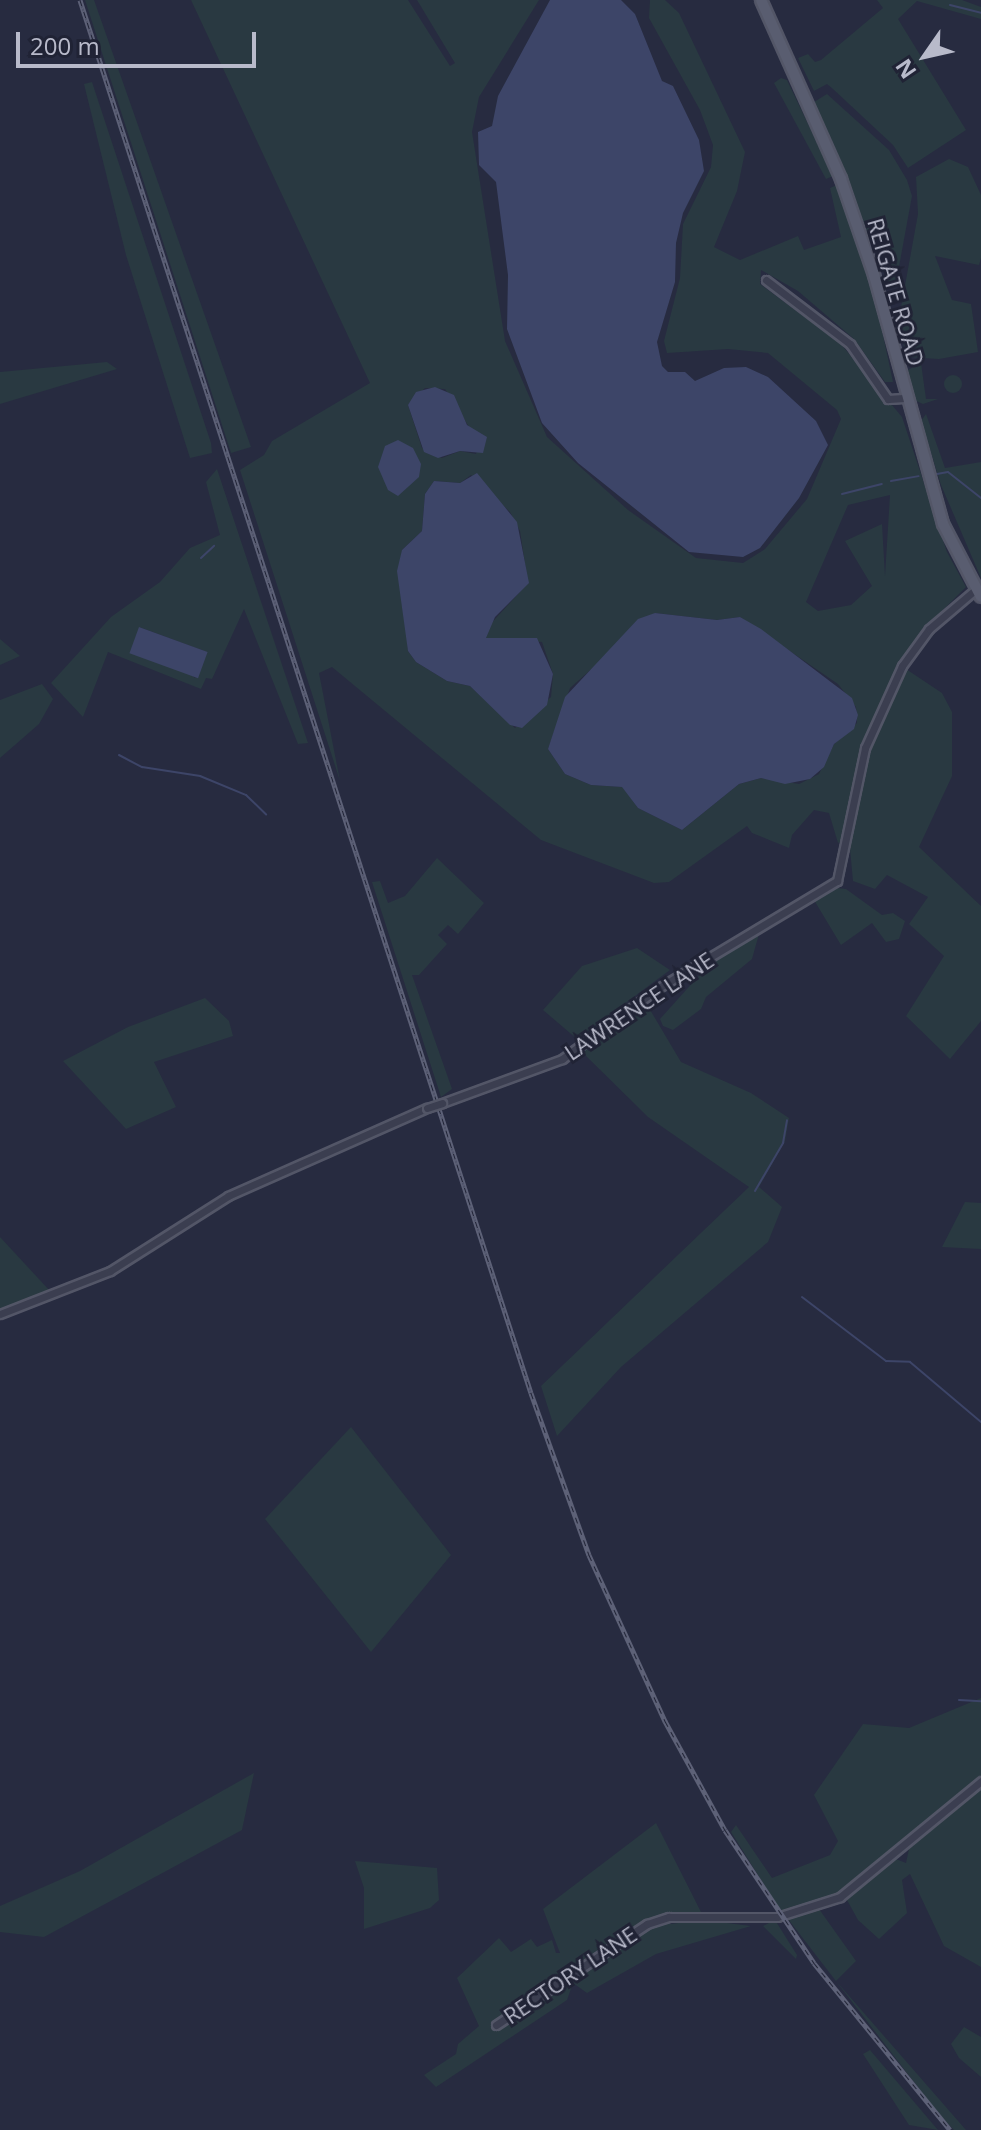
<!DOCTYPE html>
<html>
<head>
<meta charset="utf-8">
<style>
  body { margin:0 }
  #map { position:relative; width:981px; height:2130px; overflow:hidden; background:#272b40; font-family:"Open Sans",sans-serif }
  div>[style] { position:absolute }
  .green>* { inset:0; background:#293941 }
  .round { border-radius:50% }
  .water>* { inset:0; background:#3d4568; transform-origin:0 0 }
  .stream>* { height:2px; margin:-1px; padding:0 1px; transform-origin:1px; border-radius:1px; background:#3d4568 }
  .roads { filter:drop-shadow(2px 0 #535667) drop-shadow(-2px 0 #535667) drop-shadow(0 2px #535667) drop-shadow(0 -2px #535667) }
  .minor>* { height:7px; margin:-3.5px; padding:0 3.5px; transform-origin:3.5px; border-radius:3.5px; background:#3b3e50 }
  .primary>* { height:10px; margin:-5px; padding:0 5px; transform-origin:5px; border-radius:5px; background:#595d70 }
  .rail>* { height:5px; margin-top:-2.5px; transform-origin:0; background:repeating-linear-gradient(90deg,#202335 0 6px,#5d6177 0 12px); box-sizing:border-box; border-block:2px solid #5d6177 }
  .bridges { filter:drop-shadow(2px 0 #535667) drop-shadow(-2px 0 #535667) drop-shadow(0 2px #535667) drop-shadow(0 -2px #535667) }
  .minor-bridge>* { height:7px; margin:-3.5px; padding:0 3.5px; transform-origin:3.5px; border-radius:3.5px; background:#3b3e50 }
  span { translate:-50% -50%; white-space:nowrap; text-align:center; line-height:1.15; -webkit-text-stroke:6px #202335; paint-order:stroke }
  .street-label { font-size:22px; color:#b8baca }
  .north { position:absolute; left:885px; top:16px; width:80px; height:80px; -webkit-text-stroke:6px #202335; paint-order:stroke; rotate:236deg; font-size:22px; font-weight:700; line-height:32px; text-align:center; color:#b8baca }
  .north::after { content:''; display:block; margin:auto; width:28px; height:36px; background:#b8baca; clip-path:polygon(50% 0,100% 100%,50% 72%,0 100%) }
  .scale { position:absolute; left:16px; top:32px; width:240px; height:36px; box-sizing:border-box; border:4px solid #b8baca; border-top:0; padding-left:10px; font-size:24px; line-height:28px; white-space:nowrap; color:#b8baca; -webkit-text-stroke:6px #202335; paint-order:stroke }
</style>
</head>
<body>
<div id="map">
  <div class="green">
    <i style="clip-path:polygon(85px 0,94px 0,251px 447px,231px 453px)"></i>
    <i style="clip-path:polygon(evenodd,191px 0,408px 0,450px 66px,455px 63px,417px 0,539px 0,479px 97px,472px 132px,505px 341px,547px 437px,628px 510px,696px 558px,743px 563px,765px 549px,807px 499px,841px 419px,837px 410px,768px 353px,728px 349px,667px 353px,664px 341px,680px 278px,683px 224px,711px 167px,713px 145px,700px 110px,649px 18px,650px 0,665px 0,679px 13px,745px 152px,737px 191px,714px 247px,740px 260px,798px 236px,804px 250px,841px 237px,830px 188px,837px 185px,873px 288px,893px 382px,885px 382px,854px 339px,798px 291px,761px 270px,760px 284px,840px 343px,902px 417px,947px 552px,966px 587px,920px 633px,900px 665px,942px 693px,952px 712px,952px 776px,919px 847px,981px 906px,981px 1021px,950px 1059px,906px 1016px,944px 956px,909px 924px,928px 897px,887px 875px,875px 889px,853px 881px,849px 838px,838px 843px,829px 813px,814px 810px,792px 835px,789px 848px,752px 833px,747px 826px,669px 882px,654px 883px,541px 840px,332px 667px,319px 673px,340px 781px,240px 470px,264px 455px,272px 441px,370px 383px,191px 0,425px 388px,445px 389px,471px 430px,482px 434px,476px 454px,460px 451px,442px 458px,422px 448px,408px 405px,425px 388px,191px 0,471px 475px,510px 512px,520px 531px,528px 583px,486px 629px,486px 638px,542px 642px,553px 674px,551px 697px,515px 728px,470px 686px,447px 681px,416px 662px,408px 651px,402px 550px,422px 531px,425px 494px,434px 481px,460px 483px,471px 475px,191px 0,890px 495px,885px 576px,882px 524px,845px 541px,872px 586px,851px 605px,818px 611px,806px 602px,848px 505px,890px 495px,191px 0,655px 613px,717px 620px,740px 617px,838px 684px,856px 707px,857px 723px,834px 744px,819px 774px,799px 784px,761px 778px,739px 784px,682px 830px,638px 808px,623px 787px,591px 785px,565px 774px,548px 749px,570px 688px,655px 613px)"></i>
    <i style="clip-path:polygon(877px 0,962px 0,981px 7px,981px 19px,917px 1px,898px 19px,966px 130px,908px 168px,893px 145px,833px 89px,827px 84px,814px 91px,798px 58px,808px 54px,815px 62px,821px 60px,883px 8px)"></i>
    <i style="clip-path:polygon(781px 78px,787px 80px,833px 176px,826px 179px,774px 83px)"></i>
    <i style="clip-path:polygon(92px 82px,211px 443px,212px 453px,190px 458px,126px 255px,84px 84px)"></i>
    <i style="clip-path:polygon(827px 94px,889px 150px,907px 180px,912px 196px,896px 283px,889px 284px,814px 102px)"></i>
    <i style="clip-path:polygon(949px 159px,968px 167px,981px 195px,981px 258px,979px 265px,935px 256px,952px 300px,971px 304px,978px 352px,939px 359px,905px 357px,900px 313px,918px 214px,916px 177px)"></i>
    <i style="clip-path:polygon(107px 362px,117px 369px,0 404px,0 372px)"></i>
    <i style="clip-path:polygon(921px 363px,926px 399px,938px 399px,923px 404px,914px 400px,906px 371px)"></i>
    <i class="round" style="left:944px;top:375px;width:18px;height:18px"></i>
    <i style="clip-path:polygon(926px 414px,945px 468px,981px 462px,981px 578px,941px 485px,921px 421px)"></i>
    <i style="clip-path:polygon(evenodd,217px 469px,308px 743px,298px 744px,244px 609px,212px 679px,206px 678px,201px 689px,108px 652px,83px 717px,51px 683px,111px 617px,160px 582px,190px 548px,220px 535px,206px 482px,217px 469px,139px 627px,207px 652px,195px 678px,139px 627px)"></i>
    <i style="clip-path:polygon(0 639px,20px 656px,0 665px)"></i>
    <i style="clip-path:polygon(42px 684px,53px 699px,39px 724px,0 758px,0 700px)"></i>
    <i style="clip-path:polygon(437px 858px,484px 903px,458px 934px,448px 925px,438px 935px,447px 944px,419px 975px,412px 975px,452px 1089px,441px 1097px,372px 882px,380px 881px,388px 903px,405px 896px)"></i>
    <i style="clip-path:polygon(837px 888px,846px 889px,882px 915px,893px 913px,905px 921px,899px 939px,886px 942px,872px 923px,841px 945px,814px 900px)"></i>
    <i style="clip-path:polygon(759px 934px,752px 959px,706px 997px,701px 1009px,673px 1030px,663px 1026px,660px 1019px,713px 960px)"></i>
    <i style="clip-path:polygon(637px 948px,670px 970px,577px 1039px,543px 1010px,582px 966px)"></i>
    <i style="clip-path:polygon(205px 998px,229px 1021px,233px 1036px,154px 1062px,176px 1107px,126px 1129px,63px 1061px,128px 1027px)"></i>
    <i style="clip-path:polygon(646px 1003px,681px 1062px,751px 1093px,789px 1118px,785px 1141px,759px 1187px,782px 1207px,768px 1242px,621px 1367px,557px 1436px,541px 1386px,749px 1187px,648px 1117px,581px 1051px)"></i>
    <i style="clip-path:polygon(965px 1202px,981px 1203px,981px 1249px,942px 1247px)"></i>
    <i style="clip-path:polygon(0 1237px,50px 1291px,0 1310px)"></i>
    <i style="clip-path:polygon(351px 1427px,451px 1555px,371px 1652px,265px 1519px)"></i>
    <i style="clip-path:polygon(981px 1698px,981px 1777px,846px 1891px,782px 1913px,731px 1832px,736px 1825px,772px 1878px,830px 1855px,838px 1841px,814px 1795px,863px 1724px,909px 1728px)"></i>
    <i style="clip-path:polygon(254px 1773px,242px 1830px,44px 1937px,0 1932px,0 1906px,80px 1871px)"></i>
    <i style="clip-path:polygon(981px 1785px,981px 1967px,944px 1946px,910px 1874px,902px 1880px,907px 1913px,879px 1939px,858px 1920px,847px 1900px,896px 1859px,906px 1863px,909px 1849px)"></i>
    <i style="clip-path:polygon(656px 1823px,702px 1914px,673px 1913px,670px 1924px,703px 1920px,751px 1926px,656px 1954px,587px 1993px,573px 1983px,567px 2000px,436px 2087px,424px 2075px,456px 2054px,458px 2044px,479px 2026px,457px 1978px,499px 1938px,511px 1952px,531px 1939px,537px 1947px,552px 1940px,556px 1953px,560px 1953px,543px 1909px)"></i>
    <i style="clip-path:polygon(355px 1861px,437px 1868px,439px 1900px,430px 1908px,364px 1929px,364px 1888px)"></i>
    <i style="clip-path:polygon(819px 1909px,856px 1961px,836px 1981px,966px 2130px,954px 2130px,941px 2117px,788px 1919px)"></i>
    <i style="clip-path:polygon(775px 1920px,797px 1955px,796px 1959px,763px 1926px)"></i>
    <i style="clip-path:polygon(964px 2027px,981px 2037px,981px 2077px,959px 2058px,951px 2044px)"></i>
    <i style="clip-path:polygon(870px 2050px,938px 2130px,909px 2125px,863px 2054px)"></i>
  </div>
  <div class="water">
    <i style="clip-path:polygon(550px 0,621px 0,635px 14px,662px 81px,673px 86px,699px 140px,704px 171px,683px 213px,676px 243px,675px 282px,657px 342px,662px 366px,668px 372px,685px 372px,695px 381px,724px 368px,746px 367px,768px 377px,816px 421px,828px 445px,799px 498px,760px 548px,743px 557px,689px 552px,578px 463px,542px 423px,507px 329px,508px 275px,496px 182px,479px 165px,478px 132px,492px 126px,498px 96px)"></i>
    <i style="clip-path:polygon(435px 387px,454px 395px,467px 425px,487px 437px,483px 453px,460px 451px,438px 458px,424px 452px,408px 405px,416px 392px)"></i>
    <i style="clip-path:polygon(398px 440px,413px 448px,421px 464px,419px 477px,398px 496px,388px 490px,378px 467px,385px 446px)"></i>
    <i style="clip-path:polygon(477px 473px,517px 522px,529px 583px,495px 617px,486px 638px,537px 638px,553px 674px,547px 705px,522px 728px,510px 725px,470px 686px,447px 681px,416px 662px,408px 651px,397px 571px,402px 550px,422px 531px,425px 494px,434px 481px,460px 483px)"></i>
    <i style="clip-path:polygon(655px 613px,717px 620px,740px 617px,761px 629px,852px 698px,858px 715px,854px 729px,834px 744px,824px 767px,810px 779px,785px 784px,761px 778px,739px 784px,682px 830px,638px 808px,622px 787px,591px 785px,565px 774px,548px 749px,565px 697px,638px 619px)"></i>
    <i style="left:139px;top:627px;width:73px;height:28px;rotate:20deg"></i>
  </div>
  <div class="stream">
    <i style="left:950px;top:5px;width:32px;rotate:14deg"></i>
    <i style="left:937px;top:474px;width:11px;rotate:-10deg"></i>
    <i style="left:948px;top:472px;width:42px;rotate:38.2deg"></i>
    <i style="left:891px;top:481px;width:28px;rotate:-10deg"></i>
    <i style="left:842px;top:494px;width:41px;rotate:-14deg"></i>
    <i style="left:201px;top:558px;width:18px;rotate:-43deg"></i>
    <i style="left:119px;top:755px;width:26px;rotate:28deg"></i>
    <i style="left:142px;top:767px;width:59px;rotate:8.8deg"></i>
    <i style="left:200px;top:776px;width:50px;rotate:22.4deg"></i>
    <i style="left:246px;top:795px;width:28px;rotate:44deg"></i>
    <i style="left:755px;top:1191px;width:56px;rotate:-59.7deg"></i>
    <i style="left:783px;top:1143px;width:23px;rotate:-80deg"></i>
    <i style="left:802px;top:1297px;width:106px;rotate:37.3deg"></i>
    <i style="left:886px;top:1361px;width:24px;rotate:2deg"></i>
    <i style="left:910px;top:1362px;width:93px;rotate:40.2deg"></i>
    <i style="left:959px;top:1700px;width:22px;rotate:3deg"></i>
  </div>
  <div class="roads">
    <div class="minor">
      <i style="left:766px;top:280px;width:106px;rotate:37.3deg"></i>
      <i style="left:850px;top:344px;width:67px;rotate:55.4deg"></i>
      <i style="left:888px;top:399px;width:16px;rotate:-4deg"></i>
      <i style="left:442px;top:1103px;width:128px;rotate:-20.1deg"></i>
      <i style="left:562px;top:1059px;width:118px;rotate:-36.4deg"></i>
      <i style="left:657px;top:989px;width:210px;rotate:-31deg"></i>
      <i style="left:837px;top:881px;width:136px;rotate:-78.1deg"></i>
      <i style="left:865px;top:748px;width:90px;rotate:-65.7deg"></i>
      <i style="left:902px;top:666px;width:46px;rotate:-53.9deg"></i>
      <i style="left:929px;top:629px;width:62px;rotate:-40.4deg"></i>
      <i style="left:0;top:1314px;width:118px;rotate:-21.4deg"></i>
      <i style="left:110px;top:1271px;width:140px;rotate:-32.4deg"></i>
      <i style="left:228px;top:1196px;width:218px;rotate:-23.9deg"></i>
      <i style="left:496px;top:2025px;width:182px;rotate:-33.8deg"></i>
      <i style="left:647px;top:1924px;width:23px;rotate:-18deg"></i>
      <i style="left:669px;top:1917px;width:108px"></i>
      <i style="left:777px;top:1917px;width:66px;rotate:-17.6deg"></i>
      <i style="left:840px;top:1897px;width:183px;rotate:-39.4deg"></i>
    </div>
    <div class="primary">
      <i style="left:761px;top:0;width:196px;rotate:65.9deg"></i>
      <i style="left:841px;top:179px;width:102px;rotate:71deg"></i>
      <i style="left:874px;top:275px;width:258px;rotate:74.5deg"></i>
      <i style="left:943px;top:524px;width:82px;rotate:62.5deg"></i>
    </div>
  </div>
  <div class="rail">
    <i style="left:80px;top:0;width:1464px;rotate:72.06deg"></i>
    <i style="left:531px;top:1393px;width:172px;rotate:70.3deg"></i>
    <i style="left:589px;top:1555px;width:183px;rotate:65.4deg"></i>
    <i style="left:665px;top:1721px;width:124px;rotate:61.2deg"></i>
    <i style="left:725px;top:1830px;width:160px;rotate:56.2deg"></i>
    <i style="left:814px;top:1963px;width:215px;rotate:50.8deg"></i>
  </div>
  <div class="bridges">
    <div class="minor-bridge">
      <i style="left:427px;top:1108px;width:16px;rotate:-18deg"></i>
    </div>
  </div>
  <div class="street-label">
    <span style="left:896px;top:292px;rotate:74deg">REIGATE ROAD</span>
    <span style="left:639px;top:1006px;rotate:-34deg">LAWRENCE LANE</span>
    <span style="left:570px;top:1975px;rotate:-34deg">RECTORY LANE</span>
  </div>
  <div class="north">N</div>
  <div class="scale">200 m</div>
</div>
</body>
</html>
